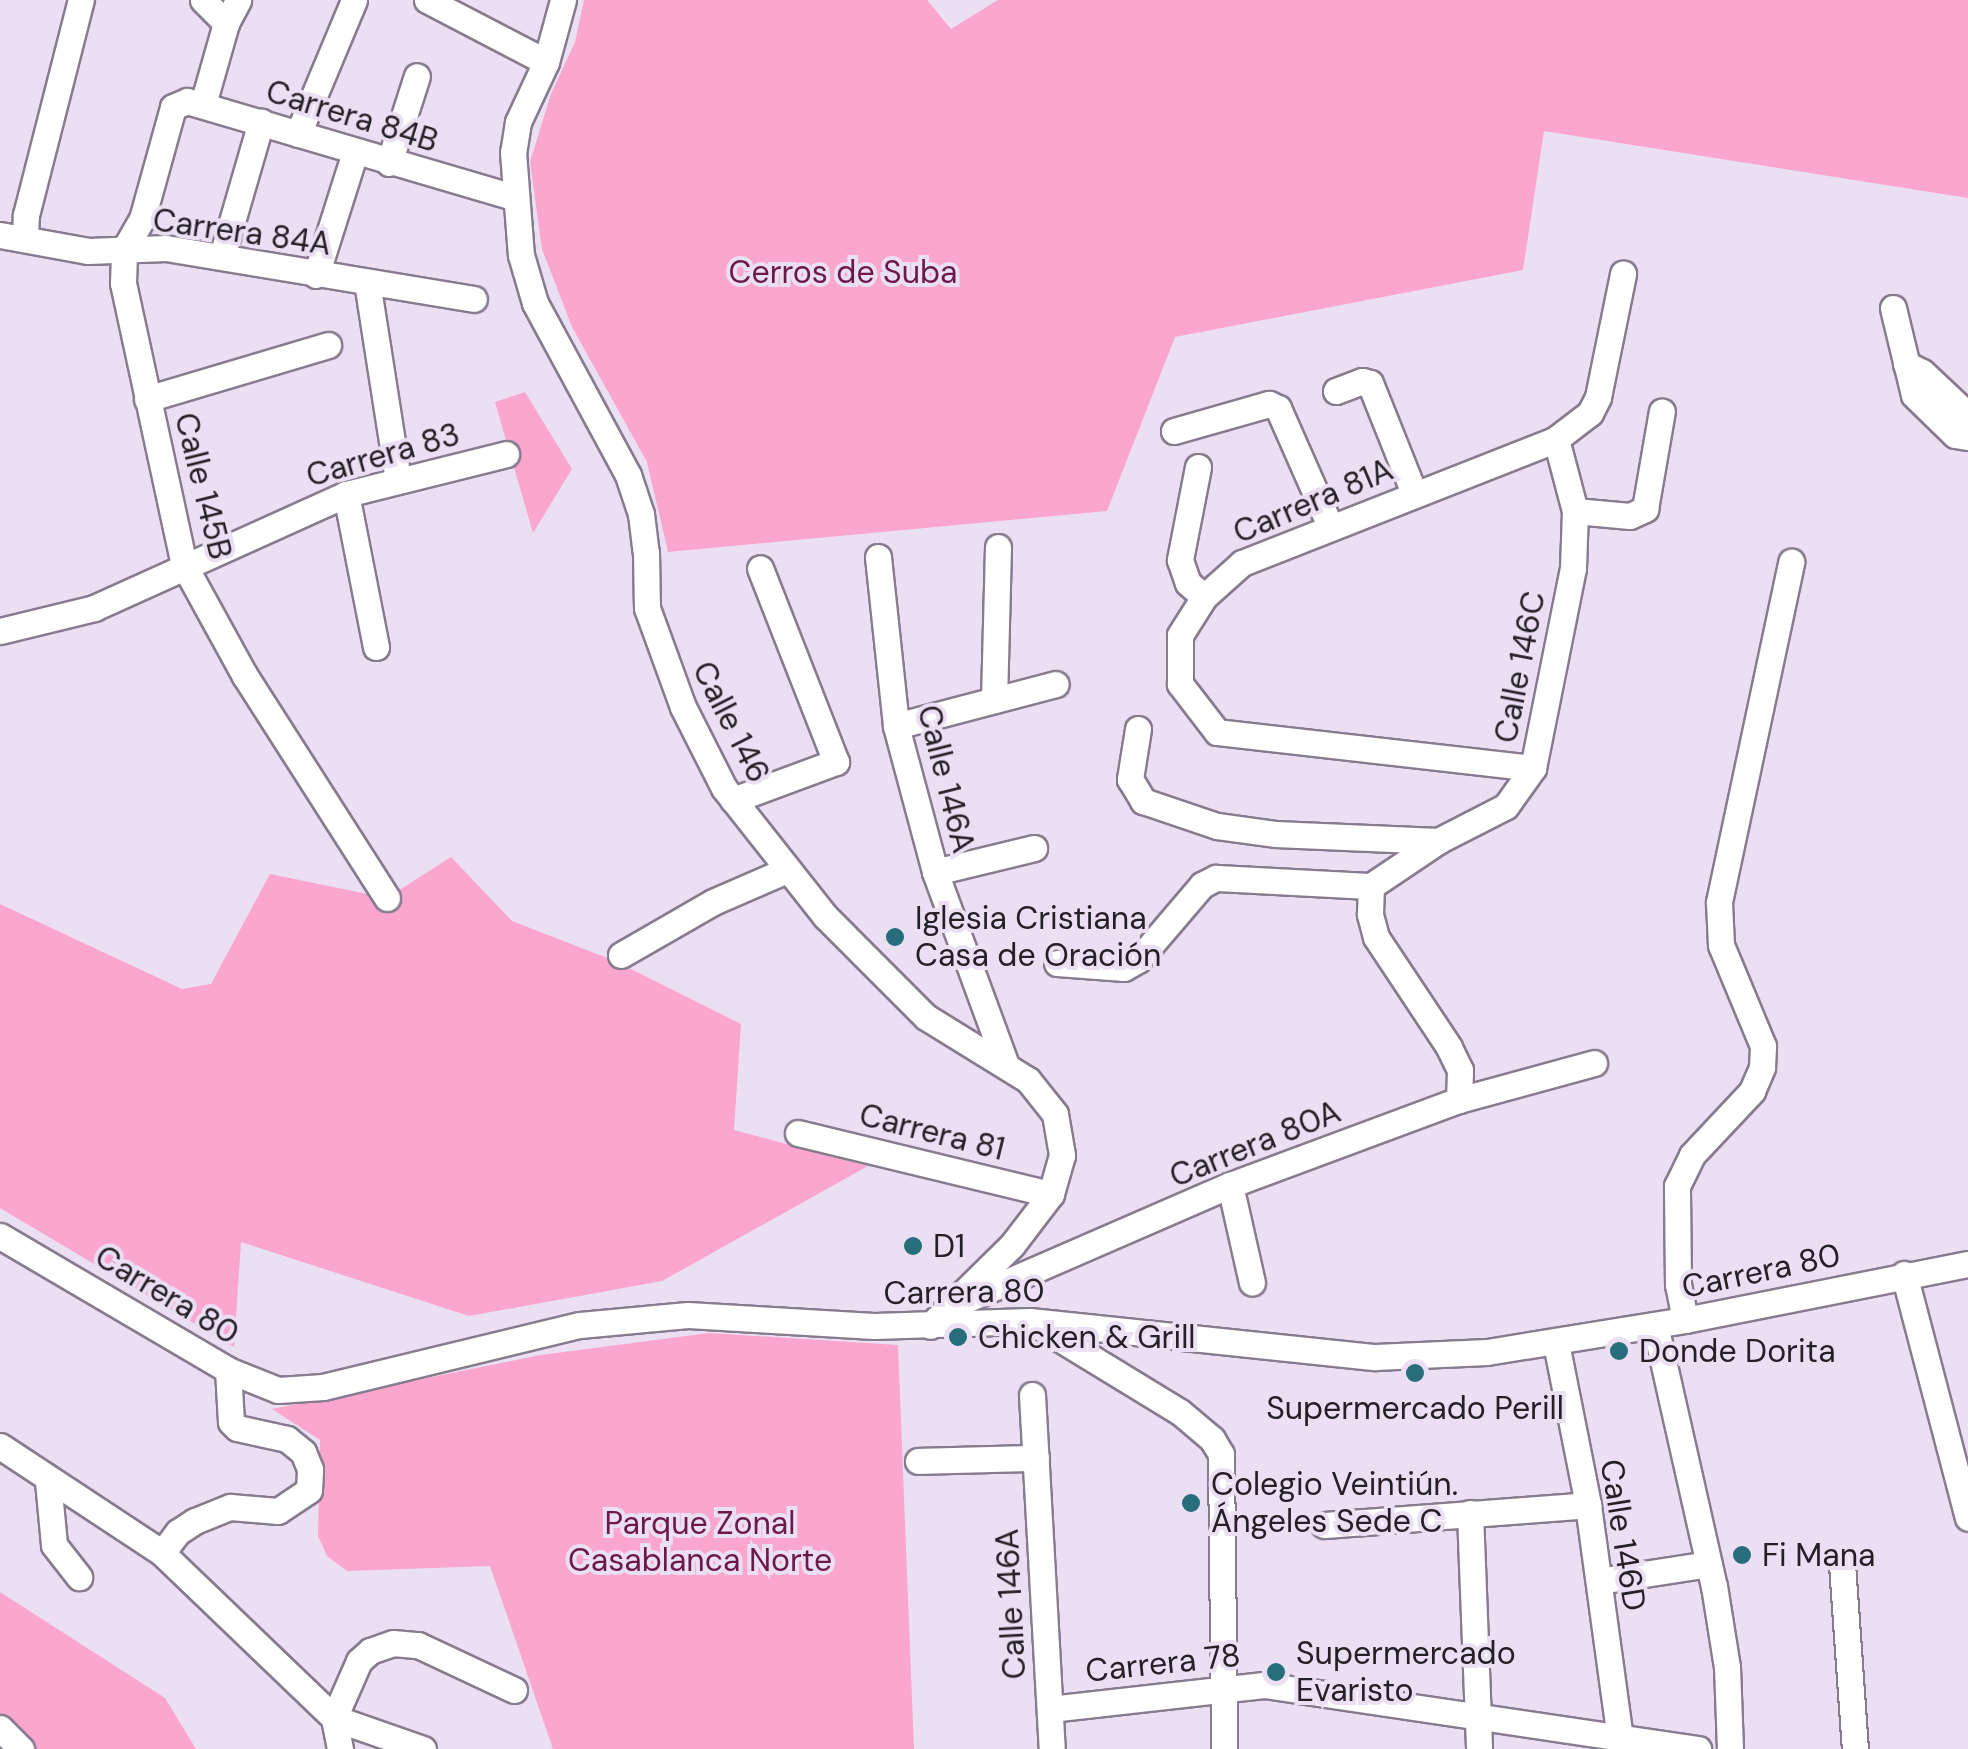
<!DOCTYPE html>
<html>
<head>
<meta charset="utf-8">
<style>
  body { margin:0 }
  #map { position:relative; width:1968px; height:1749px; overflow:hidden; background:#eadff3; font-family:"DM Sans",sans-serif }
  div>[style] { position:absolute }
  .green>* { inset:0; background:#fba6ce }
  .roads { filter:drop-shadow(2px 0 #867c8e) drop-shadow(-2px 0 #867c8e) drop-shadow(0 2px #867c8e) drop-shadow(0 -2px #867c8e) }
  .minor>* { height:25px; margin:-12.5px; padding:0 12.5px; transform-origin:12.5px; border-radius:12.5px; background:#fff }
  .dots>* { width:28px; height:28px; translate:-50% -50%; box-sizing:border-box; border:5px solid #eadff3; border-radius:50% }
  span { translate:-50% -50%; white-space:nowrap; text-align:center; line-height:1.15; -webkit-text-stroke:8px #eadff3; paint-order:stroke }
  .street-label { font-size:32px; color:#242027 }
  .park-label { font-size:32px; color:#6c1849 }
  .poi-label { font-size:32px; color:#242027 }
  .left { translate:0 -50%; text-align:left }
</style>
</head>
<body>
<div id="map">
  <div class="green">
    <i style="clip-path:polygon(584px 0,927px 0,951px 29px,998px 0,1968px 0,1968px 198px,1544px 131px,1523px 270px,1175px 337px,1107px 511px,668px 552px,647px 462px,572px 327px,542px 249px,530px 162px,551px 94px,575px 42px)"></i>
    <i style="clip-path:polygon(525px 392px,572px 469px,533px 533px,495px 402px)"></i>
    <i style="clip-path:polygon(451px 857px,512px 921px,615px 961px,741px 1024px,734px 1130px,868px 1166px,662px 1281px,469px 1316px,241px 1242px,234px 1347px,0 1208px,0 904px,182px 989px,211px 984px,270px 874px,387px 898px)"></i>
    <i style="clip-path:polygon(709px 1333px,898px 1345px,914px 1749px,553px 1749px,490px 1566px,347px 1571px,327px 1556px,318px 1536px,320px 1440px,272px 1409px,541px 1355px)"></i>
    <i style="clip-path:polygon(0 1592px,165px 1698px,196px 1749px,0 1749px)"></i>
  </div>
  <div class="roads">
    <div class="minor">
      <i style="left:203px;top:0;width:33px;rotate:45deg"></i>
      <i style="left:427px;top:0;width:134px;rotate:27.5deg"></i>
      <i style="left:563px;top:0;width:64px;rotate:105.3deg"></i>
      <i style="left:546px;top:62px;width:66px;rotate:115deg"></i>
      <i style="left:518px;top:122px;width:30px;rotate:99deg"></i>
      <i style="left:513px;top:152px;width:103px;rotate:85.6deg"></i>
      <i style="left:521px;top:255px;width:50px;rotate:73.7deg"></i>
      <i style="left:535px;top:303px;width:196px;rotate:61.6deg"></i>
      <i style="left:628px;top:475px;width:41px;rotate:71.6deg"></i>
      <i style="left:641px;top:514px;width:38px;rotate:83deg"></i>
      <i style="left:646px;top:552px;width:56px;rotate:89deg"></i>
      <i style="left:647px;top:608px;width:105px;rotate:70deg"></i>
      <i style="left:683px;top:707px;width:91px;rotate:63.2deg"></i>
      <i style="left:724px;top:788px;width:164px;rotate:51.7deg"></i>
      <i style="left:826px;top:917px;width:141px;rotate:45deg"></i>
      <i style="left:926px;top:1017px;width:120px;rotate:31.7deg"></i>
      <i style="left:1028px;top:1080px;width:43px;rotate:51.5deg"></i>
      <i style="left:1055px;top:1114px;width:42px;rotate:80.3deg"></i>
      <i style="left:1062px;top:1155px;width:41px;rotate:105.8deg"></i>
      <i style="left:1051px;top:1194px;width:64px;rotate:127.4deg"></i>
      <i style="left:1012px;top:1245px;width:115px;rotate:135.4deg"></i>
      <i style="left:203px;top:104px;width:84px;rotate:-74.1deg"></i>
      <i style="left:226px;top:23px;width:26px;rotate:-62deg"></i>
      <i style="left:298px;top:134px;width:145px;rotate:-67.3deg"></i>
      <i style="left:389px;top:163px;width:91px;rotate:-72.2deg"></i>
      <i style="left:0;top:235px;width:89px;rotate:10.3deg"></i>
      <i style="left:88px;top:251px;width:78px;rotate:-2.2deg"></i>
      <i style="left:166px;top:248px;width:312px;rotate:9.4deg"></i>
      <i style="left:25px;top:239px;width:24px;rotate:-88deg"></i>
      <i style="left:26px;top:215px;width:222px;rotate:-75.7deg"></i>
      <i style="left:222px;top:256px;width:140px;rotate:-73.8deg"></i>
      <i style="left:316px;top:275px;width:129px;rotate:-72.4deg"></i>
      <i style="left:367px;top:282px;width:201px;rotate:81.1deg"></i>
      <i style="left:1893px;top:308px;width:89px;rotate:76.4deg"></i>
      <i style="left:1914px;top:395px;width:57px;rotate:44.3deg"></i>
      <i style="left:1955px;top:435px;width:13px;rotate:9deg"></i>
      <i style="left:1906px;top:364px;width:18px;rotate:27deg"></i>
      <i style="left:1922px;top:372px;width:63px;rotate:43.1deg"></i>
      <i style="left:1336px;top:391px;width:28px;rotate:-21deg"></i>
      <i style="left:1362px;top:381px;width:8px;rotate:14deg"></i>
      <i style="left:1370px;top:383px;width:118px;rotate:68.2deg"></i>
      <i style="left:147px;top:399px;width:189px;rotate:-16.6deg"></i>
      <i style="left:1174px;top:431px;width:99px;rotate:-15.9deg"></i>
      <i style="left:1269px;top:404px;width:10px;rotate:24deg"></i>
      <i style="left:1278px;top:408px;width:129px;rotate:66.2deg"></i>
      <i style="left:1198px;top:467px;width:95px;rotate:101deg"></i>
      <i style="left:1180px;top:560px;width:24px;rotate:71deg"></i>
      <i style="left:1188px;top:583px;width:21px;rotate:41deg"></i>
      <i style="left:346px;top:494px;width:156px;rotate:78.9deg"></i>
      <i style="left:1575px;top:511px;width:55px;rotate:5.2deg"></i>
      <i style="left:1630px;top:516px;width:17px;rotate:-25deg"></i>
      <i style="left:1645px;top:509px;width:99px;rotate:-80.2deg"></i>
      <i style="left:878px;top:557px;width:170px;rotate:83.9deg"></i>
      <i style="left:896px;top:726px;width:151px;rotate:75deg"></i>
      <i style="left:935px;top:872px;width:206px;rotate:69.8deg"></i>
      <i style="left:0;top:631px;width:97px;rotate:-13.7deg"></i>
      <i style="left:94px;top:608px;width:277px;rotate:-24.3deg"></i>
      <i style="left:346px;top:494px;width:165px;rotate:-14deg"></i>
      <i style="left:994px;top:700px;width:153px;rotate:-88.5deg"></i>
      <i style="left:896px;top:726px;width:165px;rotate:-14.7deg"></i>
      <i style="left:1138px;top:729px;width:51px;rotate:99.1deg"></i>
      <i style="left:1130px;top:779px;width:26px;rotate:59deg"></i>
      <i style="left:1143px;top:801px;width:78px;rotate:18.7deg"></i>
      <i style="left:1217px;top:826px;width:60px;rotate:7.7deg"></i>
      <i style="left:1276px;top:834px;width:162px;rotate:2.5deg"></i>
      <i style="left:1533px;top:768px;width:318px;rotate:-173.5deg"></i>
      <i style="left:1217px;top:732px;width:61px;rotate:-127.6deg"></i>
      <i style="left:1180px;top:684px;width:49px;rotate:-90deg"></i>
      <i style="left:1180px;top:635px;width:45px;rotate:-57.7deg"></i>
      <i style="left:1204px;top:597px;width:51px;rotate:-41.8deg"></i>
      <i style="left:1242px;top:563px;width:338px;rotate:-21.5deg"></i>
      <i style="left:1556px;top:439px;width:43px;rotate:-37.4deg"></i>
      <i style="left:1590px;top:413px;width:18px;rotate:-63deg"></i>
      <i style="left:1598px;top:397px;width:126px;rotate:-78.5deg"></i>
      <i style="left:733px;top:800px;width:110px;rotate:-20.3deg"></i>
      <i style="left:836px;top:762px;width:208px;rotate:-111.4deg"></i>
      <i style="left:935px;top:872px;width:102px;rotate:-13.6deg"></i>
      <i style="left:387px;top:898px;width:264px;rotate:-122.6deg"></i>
      <i style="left:245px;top:676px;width:127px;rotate:-118.8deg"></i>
      <i style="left:184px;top:565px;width:289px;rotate:-102.2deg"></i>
      <i style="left:123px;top:283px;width:33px;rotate:-88deg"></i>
      <i style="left:124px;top:250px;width:36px;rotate:-60deg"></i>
      <i style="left:142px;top:219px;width:116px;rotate:-74.5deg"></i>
      <i style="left:173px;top:107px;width:15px;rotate:-23deg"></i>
      <i style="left:187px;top:101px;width:340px;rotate:16.4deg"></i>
      <i style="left:621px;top:955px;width:106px;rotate:-29.9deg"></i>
      <i style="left:713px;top:902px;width:81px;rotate:-23.4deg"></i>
      <i style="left:1057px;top:963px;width:67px;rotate:4.3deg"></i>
      <i style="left:1124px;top:968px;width:16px;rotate:-30deg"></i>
      <i style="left:1138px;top:960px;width:99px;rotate:-49.5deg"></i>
      <i style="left:1202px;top:885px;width:16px;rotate:-27deg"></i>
      <i style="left:1216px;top:878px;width:155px;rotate:3deg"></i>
      <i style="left:1459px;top:1100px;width:30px;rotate:-88deg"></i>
      <i style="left:1460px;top:1070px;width:25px;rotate:-116deg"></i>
      <i style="left:1449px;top:1047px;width:132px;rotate:-123.6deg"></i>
      <i style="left:1376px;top:937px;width:24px;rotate:-105deg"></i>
      <i style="left:1370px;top:914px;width:28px;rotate:-88deg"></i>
      <i style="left:1371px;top:886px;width:81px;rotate:-33.9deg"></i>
      <i style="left:1438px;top:841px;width:76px;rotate:-27.2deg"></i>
      <i style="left:1506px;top:806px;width:47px;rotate:-54.6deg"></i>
      <i style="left:1533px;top:768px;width:204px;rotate:-78.7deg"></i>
      <i style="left:1573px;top:568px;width:57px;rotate:-88deg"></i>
      <i style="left:1575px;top:511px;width:74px;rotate:-104.8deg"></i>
      <i style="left:798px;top:1133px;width:260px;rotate:13.6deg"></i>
      <i style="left:1230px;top:1185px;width:100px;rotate:77.3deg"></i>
      <i style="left:0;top:1236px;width:264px;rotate:30.4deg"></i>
      <i style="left:228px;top:1370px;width:54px;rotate:21.8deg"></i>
      <i style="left:278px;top:1390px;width:45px;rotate:-3.8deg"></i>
      <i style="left:323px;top:1387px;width:264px;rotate:-13.6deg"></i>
      <i style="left:580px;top:1325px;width:108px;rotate:-5.3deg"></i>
      <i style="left:688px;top:1315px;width:186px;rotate:3.4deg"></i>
      <i style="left:874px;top:1326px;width:156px;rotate:-1.8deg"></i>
      <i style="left:1030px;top:1321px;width:347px;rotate:6deg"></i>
      <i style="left:1375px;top:1357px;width:112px;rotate:-2.6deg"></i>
      <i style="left:1487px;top:1352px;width:201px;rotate:-9.2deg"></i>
      <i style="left:1685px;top:1320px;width:288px;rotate:-11.2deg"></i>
      <i style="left:1904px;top:1274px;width:252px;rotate:75.3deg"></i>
      <i style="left:963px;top:1301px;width:291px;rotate:-23.5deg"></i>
      <i style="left:1230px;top:1185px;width:244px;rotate:-20.4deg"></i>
      <i style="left:1459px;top:1100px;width:140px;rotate:-15.3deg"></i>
      <i style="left:1685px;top:1320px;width:36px;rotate:-101deg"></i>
      <i style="left:1678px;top:1285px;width:99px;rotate:-90.6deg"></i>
      <i style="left:1677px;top:1186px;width:34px;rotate:-64deg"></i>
      <i style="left:1692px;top:1155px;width:88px;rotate:-46.8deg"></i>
      <i style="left:1752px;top:1091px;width:26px;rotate:-67deg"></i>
      <i style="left:1762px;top:1067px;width:21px;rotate:-87deg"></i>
      <i style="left:1763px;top:1046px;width:109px;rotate:-112.6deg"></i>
      <i style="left:1721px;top:945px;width:43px;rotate:-92.7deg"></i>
      <i style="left:1719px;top:902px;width:348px;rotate:-78deg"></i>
      <i style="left:1655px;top:1325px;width:268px;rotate:77.3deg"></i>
      <i style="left:1714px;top:1586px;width:82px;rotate:80.9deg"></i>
      <i style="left:1727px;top:1667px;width:82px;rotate:87.9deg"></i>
      <i style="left:1039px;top:1326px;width:165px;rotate:31.4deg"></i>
      <i style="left:1180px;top:1412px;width:42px;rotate:40.2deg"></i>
      <i style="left:1212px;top:1439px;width:17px;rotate:59deg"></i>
      <i style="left:1221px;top:1454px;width:295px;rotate:89.4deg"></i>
      <i style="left:1556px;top:1343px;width:165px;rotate:78.8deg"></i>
      <i style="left:1588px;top:1505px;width:235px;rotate:82.2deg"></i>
      <i style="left:1032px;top:1395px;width:355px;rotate:86.8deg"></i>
      <i style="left:0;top:1446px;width:194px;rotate:33.4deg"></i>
      <i style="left:162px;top:1553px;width:238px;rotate:43.8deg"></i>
      <i style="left:334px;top:1718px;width:32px;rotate:79deg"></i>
      <i style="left:918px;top:1461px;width:118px;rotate:-1.5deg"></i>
      <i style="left:48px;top:1481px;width:64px;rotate:84.6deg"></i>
      <i style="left:54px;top:1545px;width:41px;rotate:52deg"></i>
      <i style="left:1470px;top:1513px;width:236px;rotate:87.8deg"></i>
      <i style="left:1324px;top:1525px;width:265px;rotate:-4.3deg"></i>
      <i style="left:162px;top:1553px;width:26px;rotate:-53deg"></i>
      <i style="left:178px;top:1532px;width:20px;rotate:-33deg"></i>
      <i style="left:195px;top:1521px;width:38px;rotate:-22deg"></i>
      <i style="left:230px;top:1507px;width:48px;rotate:4.8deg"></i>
      <i style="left:278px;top:1511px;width:37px;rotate:-34deg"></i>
      <i style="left:309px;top:1490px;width:21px;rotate:-87deg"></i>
      <i style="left:310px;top:1469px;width:18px;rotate:-112deg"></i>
      <i style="left:303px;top:1452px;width:21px;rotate:-141deg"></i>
      <i style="left:287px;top:1439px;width:51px;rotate:-167.6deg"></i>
      <i style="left:237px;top:1428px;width:8px;rotate:-135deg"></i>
      <i style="left:231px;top:1422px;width:52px;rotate:-93.3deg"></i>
      <i style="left:1842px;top:1564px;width:185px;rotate:86deg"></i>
      <i style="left:1599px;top:1581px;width:111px;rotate:-8.8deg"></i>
      <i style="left:1050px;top:1709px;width:215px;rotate:-6.4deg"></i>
      <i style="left:1264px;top:1685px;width:439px;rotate:8.4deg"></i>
      <i style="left:0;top:1728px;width:30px;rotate:45deg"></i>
      <i style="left:423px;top:1749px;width:94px;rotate:-160.8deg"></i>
      <i style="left:334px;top:1718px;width:62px;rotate:-66.3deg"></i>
      <i style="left:359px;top:1661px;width:15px;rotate:-42deg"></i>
      <i style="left:370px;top:1651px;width:24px;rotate:-19deg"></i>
      <i style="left:393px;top:1643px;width:25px;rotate:5deg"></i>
      <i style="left:418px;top:1645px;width:106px;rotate:25.1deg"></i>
    </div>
  </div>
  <div class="dots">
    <i style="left:895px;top:937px;background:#276d7b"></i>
    <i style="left:913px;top:1246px;background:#276d7b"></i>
    <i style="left:958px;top:1337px;background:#276d7b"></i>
    <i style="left:1619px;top:1351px;background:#276d7b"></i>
    <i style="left:1415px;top:1373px;background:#276d7b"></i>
    <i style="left:1191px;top:1503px;background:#276d7b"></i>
    <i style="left:1742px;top:1555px;background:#276d7b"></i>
    <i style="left:1276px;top:1672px;background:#276d7b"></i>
  </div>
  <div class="street-label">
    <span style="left:352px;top:116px;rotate:17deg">Carrera 84B</span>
    <span style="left:242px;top:232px;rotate:8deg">Carrera 84A</span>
    <span style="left:383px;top:455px;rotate:-16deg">Carrera 83</span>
    <span style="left:203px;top:486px;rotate:76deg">Calle 145B</span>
    <span style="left:1313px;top:501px;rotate:-23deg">Carrera 81A</span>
    <span style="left:1520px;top:667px;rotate:-79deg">Calle 146C</span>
    <span style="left:731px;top:722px;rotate:63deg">Calle 146</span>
    <span style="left:946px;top:779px;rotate:76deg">Calle 146A</span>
    <span style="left:932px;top:1132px;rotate:14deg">Carrera 81</span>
    <span style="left:1255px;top:1144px;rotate:-22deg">Carrera 80A</span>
    <span style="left:1761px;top:1271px;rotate:-12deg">Carrera 80</span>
    <span style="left:964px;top:1292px;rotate:-1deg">Carrera 80</span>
    <span style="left:167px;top:1295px;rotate:31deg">Carrera 80</span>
    <span style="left:1623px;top:1535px;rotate:81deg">Calle 146D</span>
    <span style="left:1011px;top:1604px;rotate:-93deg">Calle 146A</span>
    <span style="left:1163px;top:1663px;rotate:-6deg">Carrera 78</span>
  </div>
  <div class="park-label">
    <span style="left:843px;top:272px">Cerros de Suba</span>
    <span style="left:700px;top:1542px">Parque Zonal<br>Casablanca Norte</span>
  </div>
  <div class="poi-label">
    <span class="left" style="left:915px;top:937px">Iglesia Cristiana<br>Casa de Oración</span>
    <span class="left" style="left:933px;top:1246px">D1</span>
    <span class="left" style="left:978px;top:1337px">Chicken &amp; Grill</span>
    <span class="left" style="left:1639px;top:1351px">Donde Dorita</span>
    <span style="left:1415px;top:1408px">Supermercado Perill</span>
    <span class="left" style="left:1211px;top:1503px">Colegio Veintiún.<br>Ángeles Sede C</span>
    <span class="left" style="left:1762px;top:1555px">Fi Mana</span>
    <span class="left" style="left:1296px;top:1672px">Supermercado<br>Evaristo</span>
  </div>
</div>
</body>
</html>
